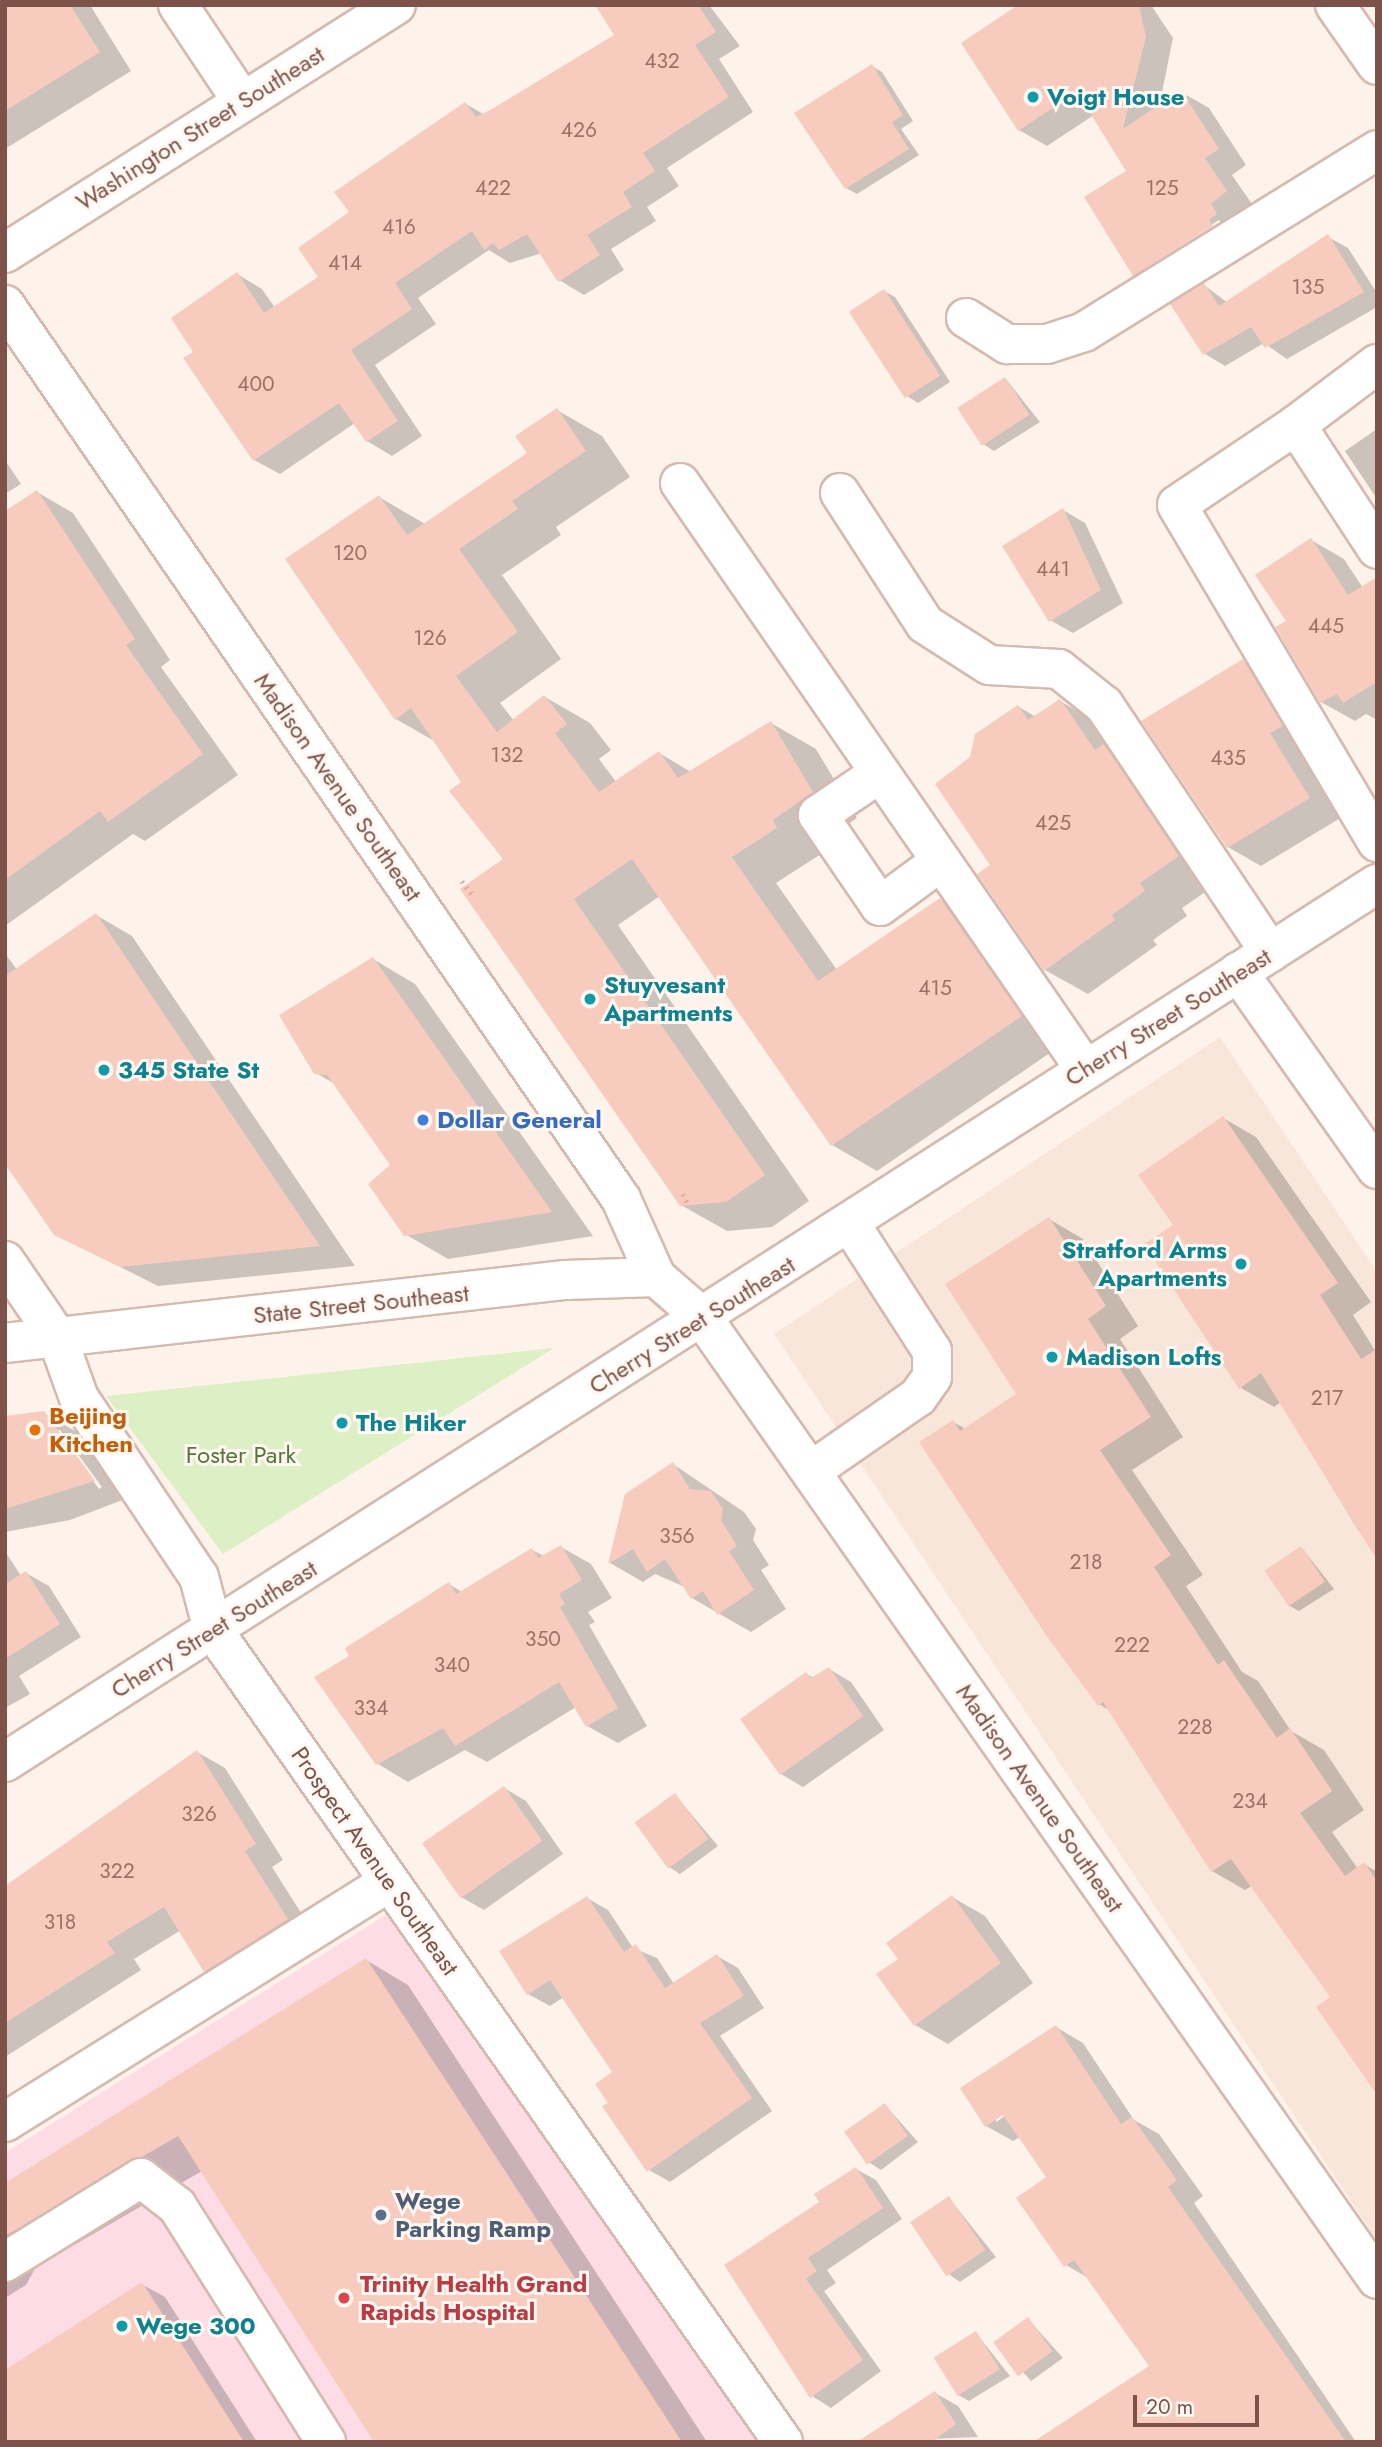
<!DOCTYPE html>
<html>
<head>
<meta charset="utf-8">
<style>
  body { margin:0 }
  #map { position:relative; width:1382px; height:2447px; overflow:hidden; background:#fef3ea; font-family:Jost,sans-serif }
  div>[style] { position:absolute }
  .residential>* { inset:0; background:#f9e6da }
  .medical>* { inset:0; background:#fddce5 }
  .green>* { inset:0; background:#ddefc5 }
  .shadow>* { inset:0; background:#0003 }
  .building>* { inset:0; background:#f7ccbe; transform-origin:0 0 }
  .path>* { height:4.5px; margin-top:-2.25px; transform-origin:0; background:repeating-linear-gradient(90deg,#ddaea0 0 2px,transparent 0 7px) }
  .roads { filter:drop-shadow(2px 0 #d5bab0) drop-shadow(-2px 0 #d5bab0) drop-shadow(0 2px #d5bab0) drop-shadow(0 -2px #d5bab0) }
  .minor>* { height:38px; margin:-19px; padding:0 19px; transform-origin:19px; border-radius:19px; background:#fff }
  .dots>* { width:19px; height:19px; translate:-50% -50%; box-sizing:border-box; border:4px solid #fff8f2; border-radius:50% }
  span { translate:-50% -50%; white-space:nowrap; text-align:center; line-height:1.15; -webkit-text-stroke:6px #fff8f2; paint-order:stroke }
  .number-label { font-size:21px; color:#9c7166 }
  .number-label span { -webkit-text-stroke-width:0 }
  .culture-label { font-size:24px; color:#0d838f; font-weight:700 }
  .left { translate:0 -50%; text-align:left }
  .right { translate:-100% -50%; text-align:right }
  .street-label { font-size:24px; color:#7d5349 }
  .shop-label { font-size:24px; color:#366cbe; font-weight:700 }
  .food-label { font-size:24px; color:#c56008; font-weight:700 }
  .park-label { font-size:24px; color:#56773a }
  .service-label { font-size:24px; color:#4e5e75; font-weight:700 }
  .health-label { font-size:24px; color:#be3a42; font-weight:700 }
  .frame { position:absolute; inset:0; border:7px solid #7d5349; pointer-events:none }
  .scale { position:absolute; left:1133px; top:2395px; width:126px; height:32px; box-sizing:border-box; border:4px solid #7d5349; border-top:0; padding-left:9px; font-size:21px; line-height:24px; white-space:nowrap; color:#7d5349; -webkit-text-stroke:5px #fff8f2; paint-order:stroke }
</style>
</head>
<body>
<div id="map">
  <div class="residential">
    <i style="clip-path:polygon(1220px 1037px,1377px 1272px,1377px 2240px,774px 1334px)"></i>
  </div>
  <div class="medical">
    <i style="clip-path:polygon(405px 1903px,783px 2442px,5px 2442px,5px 2153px)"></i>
  </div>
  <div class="green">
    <i style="clip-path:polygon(554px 1348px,223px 1554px,106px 1396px)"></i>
  </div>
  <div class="shadow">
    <i style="clip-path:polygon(5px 5px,90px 5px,131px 71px,5px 149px)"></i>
    <i style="clip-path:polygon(607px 5px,709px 5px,740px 46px,719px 59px,753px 112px,667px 168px,679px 186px,647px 207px,656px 221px,611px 249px,624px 270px,584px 295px,559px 280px,542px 253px,510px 263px,489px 250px,418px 298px,436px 324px,375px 365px,422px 436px,392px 456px,367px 441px,355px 423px,280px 474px,254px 460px,195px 352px,237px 274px,262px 289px,275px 308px,320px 278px,352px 212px,466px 104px,485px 115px,616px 35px)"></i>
    <i style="clip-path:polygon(evenodd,1022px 5px,1151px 5px,1173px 38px,1159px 107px,1181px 92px,1209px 108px,1246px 165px,1232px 175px,1254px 207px,1163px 290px,1135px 274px,1128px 171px,1094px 115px,1047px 146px,1019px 130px,1022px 5px,1219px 220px,1221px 223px,1145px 270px,1145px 266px,1219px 220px)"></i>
    <i style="clip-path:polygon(872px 66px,882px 72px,913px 121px,901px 129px,919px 155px,857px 194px,846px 188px)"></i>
    <i style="clip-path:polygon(1328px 237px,1348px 248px,1377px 293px,1377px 307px,1287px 359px,1264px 343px,1225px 366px,1205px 354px,1173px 305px,1204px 285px,1228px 303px)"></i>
    <i style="clip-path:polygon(884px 291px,895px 297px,950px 382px,918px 403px,907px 396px)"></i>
    <i style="clip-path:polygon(1006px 379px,1040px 422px,994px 451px,983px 444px)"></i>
    <i style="clip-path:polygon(557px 410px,602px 436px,630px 477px,556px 527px,561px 535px,502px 575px,561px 659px,500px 703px,514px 721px,545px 697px,590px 723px,611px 750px,599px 759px,617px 783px,659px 753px,691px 772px,771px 723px,816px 749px,857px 818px,817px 846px,821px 854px,776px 883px,837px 970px,941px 900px,986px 926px,1066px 1042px,877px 1171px,832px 1145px,660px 896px,618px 925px,809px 1201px,772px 1227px,727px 1231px,681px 1205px,463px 782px,436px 742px,396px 719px,379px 497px,425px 524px,529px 453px)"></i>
    <i style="clip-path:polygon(1377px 429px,1377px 499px,1345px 451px)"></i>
    <i style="clip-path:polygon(5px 460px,21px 484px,5px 494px)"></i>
    <i style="clip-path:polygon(37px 492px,73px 513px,170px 660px,161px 667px,238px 775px,145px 841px,133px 834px,5px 926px,5px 730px)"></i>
    <i style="clip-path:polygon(1063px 510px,1085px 523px,1123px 603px,1073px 633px,1050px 620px)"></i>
    <i style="clip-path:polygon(1311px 540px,1344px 559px,1363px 588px,1377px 579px,1377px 720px,1366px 714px,1355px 721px,1321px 702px,1288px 621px)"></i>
    <i style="clip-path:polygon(1243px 661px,1276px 680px,1342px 817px,1261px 866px,1228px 847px)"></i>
    <i style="clip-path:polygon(1060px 701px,1102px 725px,1221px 881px,1182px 908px,1187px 916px,1153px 940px,1157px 945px,1088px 994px,1045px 970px,993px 865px,971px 758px,1019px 707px,1036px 717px)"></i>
    <i style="clip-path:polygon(96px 915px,132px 936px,355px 1266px,158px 1286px,55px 1234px,5px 1161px,5px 953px,17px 970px)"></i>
    <i style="clip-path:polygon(373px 959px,415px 984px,593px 1236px,448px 1259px,405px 1234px,392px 1165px,335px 1084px,316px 1073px)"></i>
    <i style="clip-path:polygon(1223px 1118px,1256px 1137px,1371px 1302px,1353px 1315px,1376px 1352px,1377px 1541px,1358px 1530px,1281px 1402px,1274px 1407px,1241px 1388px,1175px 1225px)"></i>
    <i style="clip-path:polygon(1049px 1219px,1083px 1239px,1138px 1326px,1120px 1339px,1183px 1437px,1132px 1470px,1203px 1575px,1186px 1586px,1242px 1672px,1258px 1681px,1291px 1731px,1324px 1750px,1364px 1810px,1332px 1832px,1358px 1869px,1364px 1864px,1377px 1872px,1377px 2083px,1332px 1998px,1253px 1885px,1245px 1890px,1212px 1871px,1112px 1712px,1099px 1704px,953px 1422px,966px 1429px,1018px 1395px)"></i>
    <i style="clip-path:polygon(evenodd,44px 1413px,75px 1431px,125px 1499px,70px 1520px,5px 1532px,5px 1417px,44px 1413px,56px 1430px,60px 1430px,102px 1487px,99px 1489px,56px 1430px)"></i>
    <i style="clip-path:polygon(673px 1464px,744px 1512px,756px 1529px,753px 1540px,769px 1565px,761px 1570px,786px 1609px,751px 1632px,692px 1598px,685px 1587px,655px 1574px,643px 1582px,610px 1563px,626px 1495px)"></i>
    <i style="clip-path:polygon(561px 1547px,591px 1564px,612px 1598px,588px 1612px,595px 1622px,589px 1625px,647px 1726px,618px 1743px,587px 1726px,576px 1707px,487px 1762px,465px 1750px,408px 1782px,378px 1764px,352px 1657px,449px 1584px,462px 1592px,532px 1550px,544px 1556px)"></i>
    <i style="clip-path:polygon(1302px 1548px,1334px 1589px,1299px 1611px,1288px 1605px)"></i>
    <i style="clip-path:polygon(5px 1551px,21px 1576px,26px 1573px,49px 1586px,81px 1637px,19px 1676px,30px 1694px,5px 1708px)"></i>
    <i style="clip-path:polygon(829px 1669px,851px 1682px,884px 1730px,803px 1787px,781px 1774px,806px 1674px,815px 1678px)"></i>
    <i style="clip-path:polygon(197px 1752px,225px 1768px,283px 1860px,272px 1867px,315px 1935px,234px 1986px,206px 1970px,181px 1930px,134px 1959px,141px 1970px,5px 2057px,5px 1888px)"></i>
    <i style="clip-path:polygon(504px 1788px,526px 1801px,563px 1854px,484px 1910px,461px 1897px)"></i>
    <i style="clip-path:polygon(675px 1795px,718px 1846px,680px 1874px,669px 1867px)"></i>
    <i style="clip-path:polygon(952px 1897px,985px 1916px,1033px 1983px,948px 2044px,915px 2025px,900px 1959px)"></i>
    <i style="clip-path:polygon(587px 1898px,608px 1910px,633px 1948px,657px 1958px,674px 1984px,717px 1956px,738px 1968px,764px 2008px,720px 2036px,772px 2111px,670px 2182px,649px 2170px,611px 2103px,614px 2072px,564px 1997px,550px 2006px,528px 1994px)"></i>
    <i style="clip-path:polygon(366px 1960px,408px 1985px,707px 2442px,376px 2442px,202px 2171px,36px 2267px,26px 2285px,5px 2298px,5px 2185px)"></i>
    <i style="clip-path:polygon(evenodd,1056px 2027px,1083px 2043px,1134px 2120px,1159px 2134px,1203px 2196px,1194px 2203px,1356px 2442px,1066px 2442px,1152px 2366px,1090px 2279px,1066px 2265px,1048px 2178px,1020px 2137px,1013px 2141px,986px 2126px,1056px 2027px,1012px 2111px,996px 2122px,996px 2118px,1012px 2111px)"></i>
    <i style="clip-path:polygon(885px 2105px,918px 2142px,881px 2170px,870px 2163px)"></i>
    <i style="clip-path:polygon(856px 2169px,876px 2180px,902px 2219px,827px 2270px,836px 2283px,824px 2291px,881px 2371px,831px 2408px,812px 2396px,726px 2266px,821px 2203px)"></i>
    <i style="clip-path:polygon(949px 2198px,996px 2257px,960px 2282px,950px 2275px)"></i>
    <i style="clip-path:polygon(143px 2285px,165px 2297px,257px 2442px,5px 2442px)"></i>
    <i style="clip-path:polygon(1028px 2319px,1063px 2358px,1031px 2381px,996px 2342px)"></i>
    <i style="clip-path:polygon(976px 2333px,1010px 2376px,969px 2401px,958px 2395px)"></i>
    <i style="clip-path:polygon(935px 2393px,958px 2406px,978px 2437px,860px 2442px)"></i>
  </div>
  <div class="building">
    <i style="clip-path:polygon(5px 5px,70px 5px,100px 52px,5px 111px)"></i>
    <i style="clip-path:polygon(595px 5px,698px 5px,716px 32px,695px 45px,729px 97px,643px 153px,655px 171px,623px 192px,632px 207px,587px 235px,600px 255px,558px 282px,527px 234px,499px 250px,493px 243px,484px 250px,472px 231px,395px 283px,412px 309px,351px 350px,398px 421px,366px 442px,339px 403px,253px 461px,183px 358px,193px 352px,171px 318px,237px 272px,264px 313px,318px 277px,298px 248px,349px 212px,334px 192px,465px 102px,476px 117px,492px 109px,614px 35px)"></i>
    <i style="clip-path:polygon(1018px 5px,1139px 5px,1146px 37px,1123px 129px,1181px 90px,1219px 149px,1205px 158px,1227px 191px,1211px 204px,1217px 214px,1209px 220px,1213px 226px,1133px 276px,1084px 197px,1126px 171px,1077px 92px,1018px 131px,961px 43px)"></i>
    <i style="clip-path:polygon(872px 64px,903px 115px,892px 122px,909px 149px,845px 189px,794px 113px)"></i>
    <i style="clip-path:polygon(1328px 234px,1364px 292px,1265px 348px,1251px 327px,1203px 355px,1170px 304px,1204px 283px,1219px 306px)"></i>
    <i style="left:884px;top:289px;width:103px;height:42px;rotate:57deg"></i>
    <i style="left:1005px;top:377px;width:45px;height:57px;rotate:57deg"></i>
    <i style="clip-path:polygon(557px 408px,586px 451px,512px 501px,518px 509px,459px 549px,518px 632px,456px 676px,497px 732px,544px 695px,567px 724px,555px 733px,599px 792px,659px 751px,678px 778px,771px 721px,813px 792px,773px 820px,777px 828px,732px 857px,818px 981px,940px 898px,1022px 1016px,831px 1146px,632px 859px,574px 899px,765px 1175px,726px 1202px,680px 1206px,460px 889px,503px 859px,449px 791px,461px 782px,411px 708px,395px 720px,285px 559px,379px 495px,407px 535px,527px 453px,515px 436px)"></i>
    <i style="clip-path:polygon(37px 490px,135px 639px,126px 645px,203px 754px,108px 822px,100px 811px,5px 880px,5px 511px)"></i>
    <i style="clip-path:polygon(1063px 508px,1101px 590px,1049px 622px,1002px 546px)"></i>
    <i style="clip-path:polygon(1311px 538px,1348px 595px,1377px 577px,1377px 682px,1343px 703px,1337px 694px,1320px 703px,1275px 627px,1286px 621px,1255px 575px)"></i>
    <i style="clip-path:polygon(1243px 659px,1283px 726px,1270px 733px,1310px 798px,1227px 848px,1141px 721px)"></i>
    <i style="clip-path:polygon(1060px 699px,1095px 750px,1104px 744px,1179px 856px,1140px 883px,1145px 891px,1112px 915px,1115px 920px,1044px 971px,977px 874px,990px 865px,935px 784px,970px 757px,975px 734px,1018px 705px,1028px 720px)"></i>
    <i style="clip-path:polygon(96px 913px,320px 1246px,120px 1267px,54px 1235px,5px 1164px,5px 976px)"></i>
    <i style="clip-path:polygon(373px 957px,552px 1212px,404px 1236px,368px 1184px,390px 1165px,327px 1075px,314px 1074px,279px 1015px)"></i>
    <i style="clip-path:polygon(1223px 1116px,1338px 1283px,1320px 1295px,1361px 1359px,1377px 1349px,1377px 1560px,1261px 1373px,1239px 1389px,1144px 1244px,1173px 1225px,1138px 1175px)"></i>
    <i style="clip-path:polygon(1049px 1217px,1106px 1306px,1088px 1319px,1151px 1417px,1100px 1450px,1171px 1555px,1154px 1567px,1218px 1665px,1224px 1660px,1277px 1738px,1290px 1728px,1332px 1791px,1300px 1813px,1345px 1876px,1364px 1862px,1377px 1881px,1377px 2095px,1316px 2007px,1330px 1997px,1231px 1859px,1211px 1872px,1103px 1702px,1098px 1706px,1048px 1638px,919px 1442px,953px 1420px,960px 1431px,1016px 1394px,945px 1284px)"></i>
    <i style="clip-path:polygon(44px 1411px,95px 1481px,5px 1509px,5px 1416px)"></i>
    <i style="clip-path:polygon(673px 1462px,690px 1489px,711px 1491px,723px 1509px,721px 1520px,737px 1546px,729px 1551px,754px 1590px,717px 1615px,703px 1591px,691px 1599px,665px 1559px,647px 1572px,633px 1549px,608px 1564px,625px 1494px)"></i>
    <i style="clip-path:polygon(561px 1545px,582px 1580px,559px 1594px,565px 1604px,560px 1607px,618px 1708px,586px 1727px,559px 1682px,455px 1746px,443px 1728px,376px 1765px,314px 1677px,349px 1656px,345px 1648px,449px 1582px,456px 1594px,532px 1548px,538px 1558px)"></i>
    <i style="left:1301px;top:1546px;width:43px;height:44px;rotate:56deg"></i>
    <i style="clip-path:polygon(26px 1571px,60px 1624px,5px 1659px,5px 1584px)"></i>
    <i style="clip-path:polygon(829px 1667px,863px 1716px,780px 1775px,740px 1719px,806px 1672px,811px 1678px)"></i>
    <i style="clip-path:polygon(197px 1750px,256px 1844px,245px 1851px,288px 1919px,204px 1972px,164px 1907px,107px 1942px,115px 1953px,5px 2023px,5px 1886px)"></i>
    <i style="left:504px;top:1786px;width:67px;height:100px;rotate:55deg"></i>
    <i style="left:675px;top:1793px;width:57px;height:50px;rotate:54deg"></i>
    <i style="clip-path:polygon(952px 1895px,1001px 1963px,914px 2026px,876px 1974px,898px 1959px,886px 1943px)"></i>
    <i style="clip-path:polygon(587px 1896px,624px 1952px,636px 1944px,665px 1988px,717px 1954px,744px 1996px,700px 2023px,752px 2098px,647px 2172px,602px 2106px,608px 2103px,595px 2084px,612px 2072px,550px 1980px,527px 1995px,499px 1951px)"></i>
    <i style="clip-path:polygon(366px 1958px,682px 2442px,374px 2442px,178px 2136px,5px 2236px,5px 2183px)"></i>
    <i style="clip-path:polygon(1056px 2025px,1121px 2124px,1132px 2117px,1177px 2180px,1168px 2187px,1346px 2442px,1033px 2442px,1149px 2366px,1074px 2260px,1064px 2267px,1016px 2198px,1046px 2177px,1003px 2115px,985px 2127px,960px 2088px)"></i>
    <i style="left:885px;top:2103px;width:40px;height:50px;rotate:55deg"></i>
    <i style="clip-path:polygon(856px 2167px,883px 2208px,808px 2258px,817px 2271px,806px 2279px,863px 2360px,810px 2398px,724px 2265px,819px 2202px,814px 2194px)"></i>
    <i style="left:949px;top:2196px;width:65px;height:47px;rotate:56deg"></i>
    <i style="clip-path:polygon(142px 2282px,244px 2442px,5px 2442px,5px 2370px)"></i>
    <i style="left:1028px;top:2317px;width:42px;height:43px;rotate:54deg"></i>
    <i style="left:976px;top:2331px;width:45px;height:50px;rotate:58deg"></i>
    <i style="clip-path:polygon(935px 2391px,956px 2424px,932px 2442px,857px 2442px)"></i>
  </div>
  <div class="path">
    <i style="left:462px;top:881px;width:20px;rotate:53deg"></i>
    <i style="left:683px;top:1194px;width:13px;rotate:61deg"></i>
  </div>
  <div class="roads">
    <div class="minor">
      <i style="left:178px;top:5px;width:115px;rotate:56.3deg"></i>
      <i style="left:1335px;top:5px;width:73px;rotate:55deg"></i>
      <i style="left:5px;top:253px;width:463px;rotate:-32.4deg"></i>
      <i style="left:5px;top:305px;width:1086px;rotate:55.43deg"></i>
      <i style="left:621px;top:1199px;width:85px;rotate:65.8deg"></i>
      <i style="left:966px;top:318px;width:49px;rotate:32.4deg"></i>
      <i style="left:1007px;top:344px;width:40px"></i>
      <i style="left:1047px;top:344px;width:39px;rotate:-18deg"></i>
      <i style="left:1084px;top:332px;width:345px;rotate:-31.8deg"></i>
      <i style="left:1377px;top:364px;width:101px;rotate:143deg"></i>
      <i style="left:1296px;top:425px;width:148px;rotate:56.8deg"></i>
      <i style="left:1296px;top:425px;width:143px;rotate:146.1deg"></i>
      <i style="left:1177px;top:505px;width:392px;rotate:59.3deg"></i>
      <i style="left:680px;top:483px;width:712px;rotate:55.35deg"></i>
      <i style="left:840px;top:493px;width:156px;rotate:57deg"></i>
      <i style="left:925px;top:624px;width:76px;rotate:32.6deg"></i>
      <i style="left:989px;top:665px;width:70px;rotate:3.3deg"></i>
      <i style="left:1059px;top:669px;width:58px;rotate:38.7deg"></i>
      <i style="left:1104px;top:705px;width:298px;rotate:56.1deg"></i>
      <i style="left:880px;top:773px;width:75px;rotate:145.9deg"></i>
      <i style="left:818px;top:815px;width:110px;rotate:55.7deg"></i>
      <i style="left:880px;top:906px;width:74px;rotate:-36.3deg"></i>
      <i style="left:1238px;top:972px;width:241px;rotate:54.8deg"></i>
      <i style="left:5px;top:1261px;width:92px;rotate:55.6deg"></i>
      <i style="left:57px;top:1337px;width:65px;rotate:70.2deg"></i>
      <i style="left:79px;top:1398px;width:216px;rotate:56.2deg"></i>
      <i style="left:199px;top:1577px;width:55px;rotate:75.2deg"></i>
      <i style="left:213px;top:1630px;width:992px;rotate:54.93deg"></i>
      <i style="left:5px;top:1343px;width:564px;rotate:-6.42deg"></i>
      <i style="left:565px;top:1280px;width:91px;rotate:-1.9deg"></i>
      <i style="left:656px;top:1277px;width:61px;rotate:41deg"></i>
      <i style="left:702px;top:1317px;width:1175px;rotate:54.94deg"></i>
      <i style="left:811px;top:1471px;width:130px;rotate:-34.7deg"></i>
      <i style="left:918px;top:1397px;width:24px;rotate:-55deg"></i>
      <i style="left:932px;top:1377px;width:26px;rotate:-90deg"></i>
      <i style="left:932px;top:1351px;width:151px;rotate:-122.8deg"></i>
      <i style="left:5px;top:1762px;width:1629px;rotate:-32.62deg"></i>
      <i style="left:5px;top:2122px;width:453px;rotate:-32deg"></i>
      <i style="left:5px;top:2262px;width:160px;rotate:-31.7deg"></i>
      <i style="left:141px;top:2178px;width:46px;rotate:37.9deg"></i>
      <i style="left:177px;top:2206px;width:279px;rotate:57.7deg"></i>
    </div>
  </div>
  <div class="dots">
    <i style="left:1033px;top:97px;background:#0f9aa8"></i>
    <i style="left:590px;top:999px;background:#0f9aa8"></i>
    <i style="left:104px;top:1070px;background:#0f9aa8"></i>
    <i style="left:423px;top:1120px;background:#3f7fe0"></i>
    <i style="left:1241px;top:1264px;background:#0f9aa8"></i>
    <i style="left:1052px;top:1357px;background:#0f9aa8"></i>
    <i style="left:342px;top:1423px;background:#0f9aa8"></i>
    <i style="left:35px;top:1430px;background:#e8710a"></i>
    <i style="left:381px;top:2215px;background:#5c6f8a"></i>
    <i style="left:344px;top:2298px;background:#e0444e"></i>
    <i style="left:122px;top:2326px;background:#0f9aa8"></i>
  </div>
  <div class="number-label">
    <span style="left:662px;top:61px">432</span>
    <span style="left:579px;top:130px">426</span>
    <span style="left:493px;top:188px">422</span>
    <span style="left:1162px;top:188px">125</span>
    <span style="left:399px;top:227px">416</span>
    <span style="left:345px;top:263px">414</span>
    <span style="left:1308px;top:287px">135</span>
    <span style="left:256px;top:384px">400</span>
    <span style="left:350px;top:553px">120</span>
    <span style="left:1053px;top:569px">441</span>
    <span style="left:1326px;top:626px">445</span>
    <span style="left:430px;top:638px">126</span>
    <span style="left:507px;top:755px">132</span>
    <span style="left:1228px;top:758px">435</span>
    <span style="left:1053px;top:823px">425</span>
    <span style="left:935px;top:988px">415</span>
    <span style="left:1327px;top:1398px">217</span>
    <span style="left:677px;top:1536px">356</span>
    <span style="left:1086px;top:1562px">218</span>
    <span style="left:543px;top:1639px">350</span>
    <span style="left:1132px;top:1645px">222</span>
    <span style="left:452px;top:1665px">340</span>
    <span style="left:371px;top:1708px">334</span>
    <span style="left:1195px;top:1727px">228</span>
    <span style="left:1250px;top:1801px">234</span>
    <span style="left:199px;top:1814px">326</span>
    <span style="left:117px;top:1871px">322</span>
    <span style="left:60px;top:1922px">318</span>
  </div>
  <div class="culture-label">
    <span class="left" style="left:1047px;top:97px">Voigt House</span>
    <span class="left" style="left:604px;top:999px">Stuyvesant<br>Apartments</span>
    <span class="left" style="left:118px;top:1070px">345 State St</span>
    <span class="right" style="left:1227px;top:1264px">Stratford Arms<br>Apartments</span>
    <span class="left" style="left:1066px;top:1357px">Madison Lofts</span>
    <span class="left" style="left:356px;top:1423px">The Hiker</span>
    <span class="left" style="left:136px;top:2326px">Wege 300</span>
  </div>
  <div class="street-label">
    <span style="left:200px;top:128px;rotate:-32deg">Washington Street Southeast</span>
    <span style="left:338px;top:787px;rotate:55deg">Madison Avenue Southeast</span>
    <span style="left:1168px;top:1017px;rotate:-32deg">Cherry Street Southeast</span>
    <span style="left:361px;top:1304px;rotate:-6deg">State Street Southeast</span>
    <span style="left:692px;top:1325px;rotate:-32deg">Cherry Street Southeast</span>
    <span style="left:214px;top:1629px;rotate:-32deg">Cherry Street Southeast</span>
    <span style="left:1040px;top:1798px;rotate:55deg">Madison Avenue Southeast</span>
    <span style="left:375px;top:1861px;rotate:55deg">Prospect Avenue Southeast</span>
  </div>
  <div class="shop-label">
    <span class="left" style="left:437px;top:1120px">Dollar General</span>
  </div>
  <div class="food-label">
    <span class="left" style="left:49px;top:1430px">Beijing<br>Kitchen</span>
  </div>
  <div class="park-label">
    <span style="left:241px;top:1455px">Foster Park</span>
  </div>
  <div class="service-label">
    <span class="left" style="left:395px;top:2215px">Wege<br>Parking Ramp</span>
  </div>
  <div class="health-label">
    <span class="left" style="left:360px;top:2298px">Trinity Health Grand<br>Rapids Hospital</span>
  </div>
  <div class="frame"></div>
  <div class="scale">20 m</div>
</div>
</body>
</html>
